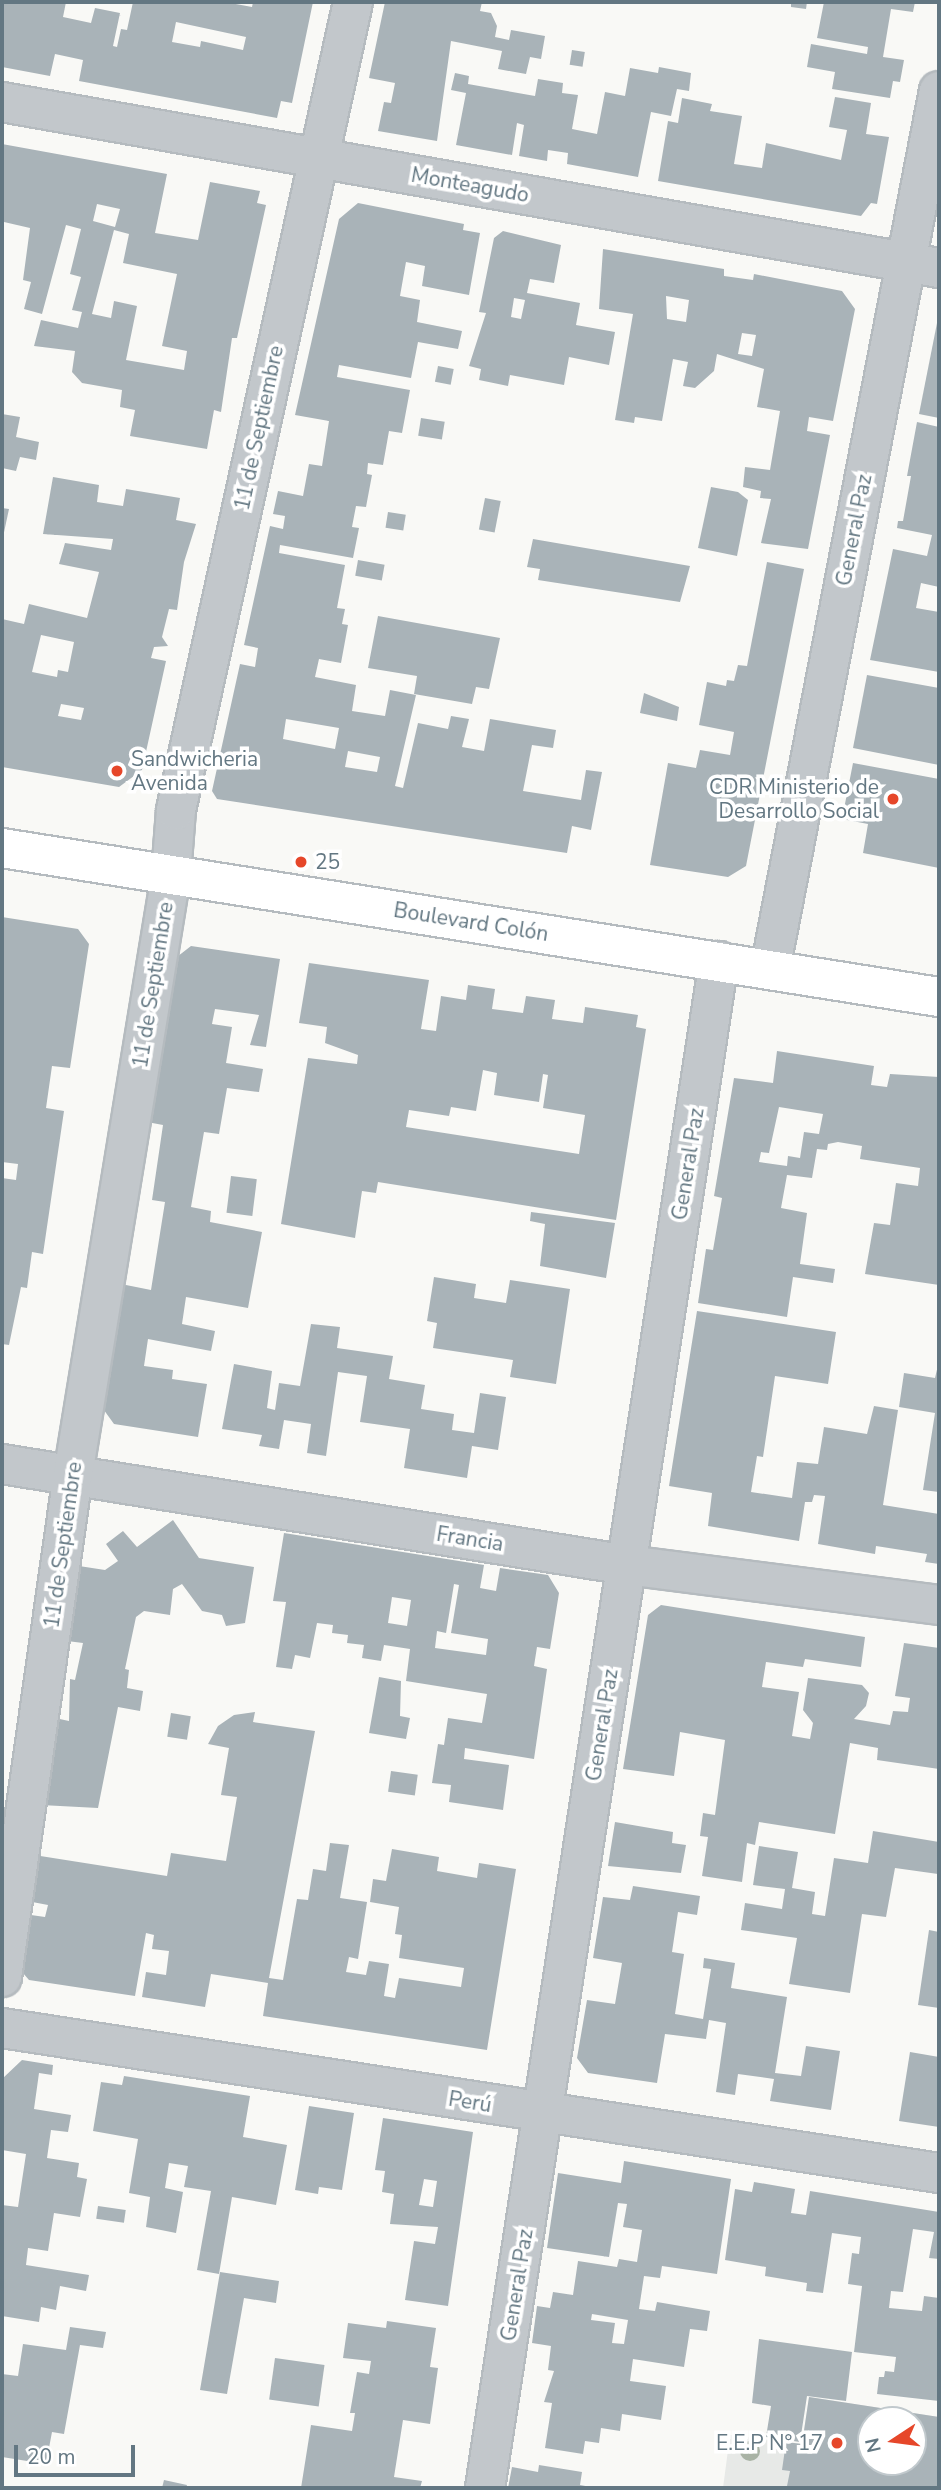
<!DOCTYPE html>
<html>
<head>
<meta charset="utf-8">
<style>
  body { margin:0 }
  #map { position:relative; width:941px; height:2490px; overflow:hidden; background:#f9f9f6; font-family:"Nunito Sans",sans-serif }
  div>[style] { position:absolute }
  .built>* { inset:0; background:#e7e9e7 }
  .building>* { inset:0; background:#a9b3b8; transform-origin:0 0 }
  .roads { filter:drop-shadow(2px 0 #b5bbbf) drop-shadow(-2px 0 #b5bbbf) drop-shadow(0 2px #b5bbbf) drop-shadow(0 -2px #b5bbbf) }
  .minor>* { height:38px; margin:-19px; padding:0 19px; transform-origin:19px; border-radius:19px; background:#c2c7cb }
  .major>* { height:38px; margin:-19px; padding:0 19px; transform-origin:19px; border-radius:19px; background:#fff }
  .trees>* { width:20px; height:20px; margin:-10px; border-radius:50%; background:#a9b3a5 }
  .dots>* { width:19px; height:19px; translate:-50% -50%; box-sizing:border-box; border:4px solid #fff; border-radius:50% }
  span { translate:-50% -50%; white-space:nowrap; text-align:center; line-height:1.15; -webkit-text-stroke:7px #fff; paint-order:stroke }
  .street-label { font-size:21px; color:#637782 }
  .poi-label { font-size:21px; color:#637782 }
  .left { translate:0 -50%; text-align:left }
  .right { translate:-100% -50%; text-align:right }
  .frame { position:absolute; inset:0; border:4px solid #637782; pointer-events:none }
  .north { position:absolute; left:857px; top:2406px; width:70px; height:70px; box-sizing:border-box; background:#fff; border:2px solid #c1c9cd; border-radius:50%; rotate:257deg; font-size:19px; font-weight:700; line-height:28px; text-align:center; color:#637782 }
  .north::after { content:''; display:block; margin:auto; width:24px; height:32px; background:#e6472a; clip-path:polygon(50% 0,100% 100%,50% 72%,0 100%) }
  .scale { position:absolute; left:14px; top:2445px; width:121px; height:32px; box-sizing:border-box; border:4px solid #637782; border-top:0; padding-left:9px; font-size:21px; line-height:24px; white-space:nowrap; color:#637782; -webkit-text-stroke:5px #fff; paint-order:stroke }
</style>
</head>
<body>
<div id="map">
  <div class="built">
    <i style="clip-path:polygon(evenodd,809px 2397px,939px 2417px,939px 2488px,723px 2488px,730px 2435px,802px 2444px,809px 2397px,871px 2420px,913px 2420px,913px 2462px,871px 2462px,871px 2420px)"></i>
  </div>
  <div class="building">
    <i style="clip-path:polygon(evenodd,2px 2px,66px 2px,63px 17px,91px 23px,95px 8px,120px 13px,113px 46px,117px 47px,121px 29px,127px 30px,133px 2px,225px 2px,252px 7px,253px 2px,313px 2px,292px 103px,281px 101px,277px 118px,79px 81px,83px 60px,55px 54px,50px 76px,2px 67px,2px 2px,176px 22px,246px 37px,243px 50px,201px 41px,200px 47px,172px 42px,176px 22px)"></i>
    <i style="clip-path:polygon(385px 2px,482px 2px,480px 11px,491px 13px,497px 26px,495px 37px,509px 40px,511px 30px,545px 36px,541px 59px,530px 57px,526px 74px,498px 69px,502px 51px,451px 41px,437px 141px,378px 131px,384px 102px,391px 103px,395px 83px,369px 78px)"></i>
    <i style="clip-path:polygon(791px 2px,807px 2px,806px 9px,791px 7px)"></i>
    <i style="clip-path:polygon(824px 2px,915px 2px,913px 12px,891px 9px,883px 57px,904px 60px,900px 82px,893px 81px,890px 98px,832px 89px,835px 72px,807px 67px,811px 44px,867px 54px,868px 47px,817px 38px)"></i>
    <i style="left:572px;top:50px;width:13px;height:15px;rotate:9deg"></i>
    <i style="clip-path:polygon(659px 67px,691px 73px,689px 91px,677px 89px,671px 116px,651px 112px,638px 177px,567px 164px,568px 153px,548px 150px,547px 161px,519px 156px,524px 125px,517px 123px,512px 155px,456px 145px,466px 93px,451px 90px,455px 73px,469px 76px,468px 84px,535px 96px,538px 79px,563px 83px,562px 93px,578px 95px,572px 129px,597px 134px,605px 92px,625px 96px,630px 68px,658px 73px)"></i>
    <i style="clip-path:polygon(835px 97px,871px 103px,866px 134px,889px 137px,877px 204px,871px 203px,861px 216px,658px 181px,668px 121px,678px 123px,682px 98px,712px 104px,710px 111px,742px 116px,734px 164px,762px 168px,766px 143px,841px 160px,847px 130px,829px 127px)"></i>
    <i style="clip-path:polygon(evenodd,2px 144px,167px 174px,155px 233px,198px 240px,210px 182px,260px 191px,257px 203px,266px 205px,237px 338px,232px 338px,221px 412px,214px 410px,207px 449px,130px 436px,135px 410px,120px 407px,122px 390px,82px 383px,72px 372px,75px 351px,34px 346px,41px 320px,78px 328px,82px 312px,72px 310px,81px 277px,70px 274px,81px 229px,66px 225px,42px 314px,24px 309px,31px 282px,23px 280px,30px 228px,4px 222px,2px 228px,2px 144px,97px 204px,120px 209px,115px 227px,93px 221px,97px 204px,2px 144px,114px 230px,129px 234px,123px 263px,177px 274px,162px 346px,187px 351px,184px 370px,126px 360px,137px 306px,114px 301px,111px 318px,92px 314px,114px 230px)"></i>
    <i style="clip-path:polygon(evenodd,358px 203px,464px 224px,463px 230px,480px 233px,469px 295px,422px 286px,425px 266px,406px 262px,400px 296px,420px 300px,417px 322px,462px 331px,458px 349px,418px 342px,411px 378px,339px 365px,337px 377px,410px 390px,402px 433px,389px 431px,383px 465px,368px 463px,367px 474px,372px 475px,366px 507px,356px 506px,352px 527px,359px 528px,353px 558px,280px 545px,279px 553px,345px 565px,337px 608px,345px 609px,342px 624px,348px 625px,341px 663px,319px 659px,315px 677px,356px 685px,352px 711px,385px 716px,390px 690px,416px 695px,395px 786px,403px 788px,418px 723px,448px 729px,451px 716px,469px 719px,462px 747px,484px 751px,490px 719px,556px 730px,553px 748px,532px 745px,523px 791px,581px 800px,586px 770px,602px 772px,591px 830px,572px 826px,567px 853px,217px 799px,212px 791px,240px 664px,255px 667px,258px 648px,244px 645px,270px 526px,283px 529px,285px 516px,273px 514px,278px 491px,303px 496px,309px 464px,322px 466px,329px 421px,295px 415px,339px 219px,358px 203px,286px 719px,339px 728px,335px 749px,283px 739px,286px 719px,358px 203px,348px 751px,380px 757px,377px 772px,345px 767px,348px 751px)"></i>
    <i style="clip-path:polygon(evenodd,503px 231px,561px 245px,554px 283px,530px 279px,527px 293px,580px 303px,576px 325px,615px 332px,609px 365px,569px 357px,564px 385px,510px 375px,508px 386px,479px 380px,481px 369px,469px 366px,486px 313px,479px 312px,494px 238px,503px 231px,514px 298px,525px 300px,521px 319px,511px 317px,514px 298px)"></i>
    <i style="clip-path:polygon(evenodd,603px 249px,724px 269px,724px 276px,753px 280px,754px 274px,842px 291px,855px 309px,833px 421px,809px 417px,807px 431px,830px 435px,808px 549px,761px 543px,771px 499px,760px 498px,761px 491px,743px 487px,745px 467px,770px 470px,780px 411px,757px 407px,764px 369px,717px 354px,714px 371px,695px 388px,683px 386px,688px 362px,673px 359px,662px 421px,635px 417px,634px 423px,615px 420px,633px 314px,599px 309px,603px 249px,666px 296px,689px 300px,686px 322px,667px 319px,666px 296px,603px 249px,742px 333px,756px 335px,752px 356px,738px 354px,742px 333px)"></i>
    <i style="clip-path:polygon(938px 318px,939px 318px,939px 418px,919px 414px)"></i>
    <i style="left:438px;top:366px;width:16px;height:16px;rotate:11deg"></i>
    <i style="clip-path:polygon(2px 414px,20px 417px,16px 437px,39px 442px,36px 460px,20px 457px,16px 471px,2px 468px)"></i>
    <i style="left:421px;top:418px;width:24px;height:18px;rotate:9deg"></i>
    <i style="clip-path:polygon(917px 422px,939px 427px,939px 587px,921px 583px,916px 608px,939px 612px,939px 672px,870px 660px,893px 549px,927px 556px,932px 535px,897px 528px,898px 521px,903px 521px,911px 476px,907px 476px)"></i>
    <i style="clip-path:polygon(evenodd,53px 477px,99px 485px,97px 502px,123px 506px,126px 489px,180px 498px,176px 520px,196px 524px,184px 562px,177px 610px,169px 609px,162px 637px,168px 646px,154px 647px,151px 658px,166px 661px,142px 770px,119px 787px,2px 767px,2px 619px,24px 624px,29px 604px,87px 618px,99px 572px,59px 564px,65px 543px,111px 550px,113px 539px,43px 534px,53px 477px,41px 635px,74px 642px,68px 672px,58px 670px,57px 677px,32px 672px,41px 635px,53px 477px,61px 704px,84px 708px,81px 720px,58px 716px,61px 704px)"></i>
    <i style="clip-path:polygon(711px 487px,738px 492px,748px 500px,737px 556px,698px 548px)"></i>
    <i style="left:485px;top:498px;width:16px;height:32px;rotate:11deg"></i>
    <i style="clip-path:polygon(2px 508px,9px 509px,3px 537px,2px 536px)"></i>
    <i style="left:388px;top:512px;width:18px;height:16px;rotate:9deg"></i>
    <i style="clip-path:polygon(533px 539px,690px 566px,680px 602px,538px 580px,540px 569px,527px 567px)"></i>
    <i style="left:358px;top:560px;width:27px;height:16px;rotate:10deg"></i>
    <i style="clip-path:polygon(767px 562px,804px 569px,746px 866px,728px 877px,650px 865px,668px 763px,696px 768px,700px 750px,730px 755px,734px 732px,699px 725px,707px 682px,726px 686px,727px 680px,734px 681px,738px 665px,747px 666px)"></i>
    <i style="clip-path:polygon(378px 616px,500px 638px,489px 689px,476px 687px,472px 704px,414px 694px,417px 676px,368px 668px)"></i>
    <i style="clip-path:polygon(867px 675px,939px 688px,939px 765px,853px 748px)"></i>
    <i style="clip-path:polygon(644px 693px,679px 707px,677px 721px,640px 713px)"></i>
    <i style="clip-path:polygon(853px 763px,939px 779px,939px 868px,863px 853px,868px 824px,842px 819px)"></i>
    <i style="clip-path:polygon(2px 917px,78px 929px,89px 944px,70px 1068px,52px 1066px,46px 1108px,64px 1111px,43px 1254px,32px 1252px,27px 1288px,21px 1287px,9px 1345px,2px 1344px,2px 1178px,16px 1180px,18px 1164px,2px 1162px)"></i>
    <i style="clip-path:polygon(191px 946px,280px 959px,266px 1047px,250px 1045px,259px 1015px,215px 1009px,212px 1024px,232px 1027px,226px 1063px,263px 1069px,259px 1092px,227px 1088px,219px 1134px,204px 1132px,191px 1207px,211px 1211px,210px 1222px,262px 1232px,248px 1308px,186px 1297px,182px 1324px,215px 1331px,211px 1351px,148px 1339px,144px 1366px,173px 1370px,172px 1379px,207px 1384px,198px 1437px,114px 1424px,101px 1406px,121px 1284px,151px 1290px,165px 1202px,152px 1200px,163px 1125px,147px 1122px,173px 960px)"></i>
    <i style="clip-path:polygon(evenodd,309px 963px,429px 980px,421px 1029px,436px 1031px,441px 996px,466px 1000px,468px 985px,495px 989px,492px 1009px,523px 1013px,526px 996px,555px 1000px,552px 1019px,583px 1023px,585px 1007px,638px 1015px,636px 1027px,646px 1029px,616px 1220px,378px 1182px,376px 1193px,362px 1191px,355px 1238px,281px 1224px,308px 1058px,357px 1064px,358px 1055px,325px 1043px,327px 1027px,299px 1023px,309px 963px,483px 1070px,497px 1073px,494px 1095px,539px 1102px,543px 1074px,548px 1075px,543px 1108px,585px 1115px,579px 1154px,406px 1127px,409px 1110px,449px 1116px,451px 1107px,476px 1111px,483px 1070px)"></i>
    <i style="clip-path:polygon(evenodd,777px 1051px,874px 1066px,871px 1085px,887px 1087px,890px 1074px,939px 1077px,939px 1285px,865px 1274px,874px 1223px,890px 1225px,896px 1183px,918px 1186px,920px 1168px,860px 1159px,862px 1146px,838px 1142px,828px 1144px,827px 1150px,817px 1149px,812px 1178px,787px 1175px,781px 1208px,807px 1213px,800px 1264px,835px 1269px,833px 1283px,793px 1277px,787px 1317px,698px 1303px,706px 1249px,713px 1250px,722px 1198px,714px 1196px,734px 1078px,773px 1083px,777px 1051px,779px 1107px,823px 1114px,819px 1134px,804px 1132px,800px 1158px,788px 1156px,787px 1166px,759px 1162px,761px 1152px,769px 1153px,779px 1107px)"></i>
    <i style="left:231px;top:1176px;width:26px;height:37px;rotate:7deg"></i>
    <i style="clip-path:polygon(531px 1212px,615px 1223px,606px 1278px,540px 1266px,545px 1224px,530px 1221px)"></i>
    <i style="clip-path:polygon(434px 1277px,476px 1284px,474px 1298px,506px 1303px,510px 1280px,570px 1289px,556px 1384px,510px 1377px,513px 1360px,433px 1348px,437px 1323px,427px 1321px)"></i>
    <i style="clip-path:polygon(697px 1311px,836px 1332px,828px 1384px,775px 1376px,763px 1457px,757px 1456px,751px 1492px,792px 1498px,797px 1462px,818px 1464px,824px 1427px,867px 1434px,874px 1406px,898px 1410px,883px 1505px,939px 1514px,939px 1564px,925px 1562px,927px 1554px,876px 1546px,875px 1554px,818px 1544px,825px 1496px,814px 1495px,812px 1502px,805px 1502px,799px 1541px,708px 1526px,712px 1493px,669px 1486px)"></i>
    <i style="clip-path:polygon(311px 1324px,340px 1327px,337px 1348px,393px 1356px,389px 1379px,425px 1385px,421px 1409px,454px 1414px,452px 1430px,474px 1433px,480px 1393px,506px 1397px,498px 1450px,472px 1446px,467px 1478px,404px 1468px,410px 1429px,360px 1422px,367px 1376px,338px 1372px,326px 1456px,307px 1453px,311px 1424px,284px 1420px,279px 1449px,259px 1446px,262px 1435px,222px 1429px,234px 1364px,272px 1371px,267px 1408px,275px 1410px,279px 1383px,300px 1386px)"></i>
    <i style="clip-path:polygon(939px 1361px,939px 1492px,923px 1490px,935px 1413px,899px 1407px,904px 1373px,935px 1378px)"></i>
    <i style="clip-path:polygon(173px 1520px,199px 1558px,254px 1567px,245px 1623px,226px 1626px,222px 1615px,202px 1611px,182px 1584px,173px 1589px,170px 1615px,144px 1611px,136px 1617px,125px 1669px,129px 1670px,127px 1688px,143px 1691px,140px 1711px,118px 1707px,98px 1808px,41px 1805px,55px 1718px,69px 1721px,70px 1679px,75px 1680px,83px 1643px,67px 1641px,79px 1566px,105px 1570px,118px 1561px,106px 1544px,123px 1531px,137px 1547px)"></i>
    <i style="clip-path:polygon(evenodd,284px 1533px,484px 1565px,480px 1588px,496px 1591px,500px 1568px,548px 1575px,559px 1593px,550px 1649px,537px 1647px,534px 1666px,547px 1669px,534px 1759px,465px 1748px,464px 1759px,509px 1765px,503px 1810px,449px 1802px,451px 1785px,432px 1783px,438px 1744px,444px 1745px,448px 1718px,482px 1723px,487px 1694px,406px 1681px,410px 1649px,384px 1645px,381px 1661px,362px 1658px,364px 1645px,347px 1643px,348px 1635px,332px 1633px,333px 1625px,317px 1623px,310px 1658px,295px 1655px,292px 1669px,276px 1667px,286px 1602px,273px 1601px,284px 1533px,454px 1584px,459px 1585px,451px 1633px,488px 1639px,486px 1655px,435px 1648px,437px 1631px,446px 1633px,454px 1584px,284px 1533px,392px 1597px,411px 1600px,407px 1626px,388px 1623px,392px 1597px)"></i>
    <i style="clip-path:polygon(661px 1605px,865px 1637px,861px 1667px,805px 1659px,803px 1667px,766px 1662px,762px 1687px,799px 1692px,792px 1736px,810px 1739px,813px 1723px,803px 1710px,808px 1678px,862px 1685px,869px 1693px,866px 1706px,854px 1719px,890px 1725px,893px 1711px,908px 1712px,910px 1698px,895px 1696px,904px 1643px,939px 1648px,939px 1769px,877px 1760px,878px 1748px,850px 1743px,835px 1834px,759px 1822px,755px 1845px,747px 1843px,742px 1882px,702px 1876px,708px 1837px,700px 1836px,703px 1813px,715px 1815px,725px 1740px,680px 1732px,674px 1776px,623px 1769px,648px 1615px)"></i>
    <i style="clip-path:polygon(379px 1677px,401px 1681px,400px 1716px,410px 1718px,406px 1739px,369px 1733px)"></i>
    <i style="clip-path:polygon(255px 1712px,253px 1722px,315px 1731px,269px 1978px,283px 1980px,297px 1899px,308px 1900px,313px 1869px,326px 1871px,330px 1843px,349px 1845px,340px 1898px,367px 1902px,358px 1959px,349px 1957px,346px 1972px,366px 1975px,369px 1961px,389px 1964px,384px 1996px,395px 1998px,399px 1978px,461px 1987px,464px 1968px,399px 1958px,402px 1935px,395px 1934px,399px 1907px,370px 1902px,373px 1879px,386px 1881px,392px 1849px,439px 1857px,437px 1871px,477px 1878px,479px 1863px,516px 1869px,487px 2050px,263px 2016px,268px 1983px,211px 1974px,205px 2007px,142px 1997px,146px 1972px,166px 1975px,169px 1951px,152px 1949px,154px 1935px,146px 1933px,135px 1996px,29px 1980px,16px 1965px,24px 1914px,45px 1917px,48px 1905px,27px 1901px,34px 1855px,167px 1876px,171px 1853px,226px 1861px,237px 1797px,221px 1795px,229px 1748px,208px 1744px,218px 1726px,234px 1715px)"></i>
    <i style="left:171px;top:1713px;width:20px;height:24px;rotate:9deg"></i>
    <i style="left:391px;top:1771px;width:27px;height:21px;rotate:8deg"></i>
    <i style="clip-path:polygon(615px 1822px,673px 1832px,672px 1843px,686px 1845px,681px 1873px,608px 1866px)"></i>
    <i style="clip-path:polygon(873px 1831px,939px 1842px,938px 1874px,895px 1868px,886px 1917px,862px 1914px,850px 1993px,789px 1984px,797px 1938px,741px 1930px,745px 1903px,782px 1909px,785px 1889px,753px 1885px,759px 1846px,798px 1852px,792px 1888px,815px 1892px,812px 1914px,825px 1916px,834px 1858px,868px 1863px)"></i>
    <i style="clip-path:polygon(633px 1886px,700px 1896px,697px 1915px,678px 1912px,672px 1952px,684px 1954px,675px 2014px,703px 2019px,711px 1969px,703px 1968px,704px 1958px,735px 1963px,731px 1988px,787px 1997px,775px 2073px,801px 2076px,806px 2046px,840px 2051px,831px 2110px,770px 2101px,774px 2079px,738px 2074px,735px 2095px,716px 2092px,726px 2023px,709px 2020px,706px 2039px,665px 2034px,657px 2083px,588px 2073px,577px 2058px,587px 2000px,615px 2004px,622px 1963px,593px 1958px,603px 1897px,630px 1900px)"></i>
    <i style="clip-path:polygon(929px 1930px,939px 1932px,939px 2008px,918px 2005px)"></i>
    <i style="clip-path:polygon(910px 2052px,939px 2057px,939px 2127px,899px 2121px)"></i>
    <i style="clip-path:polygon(22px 2060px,53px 2065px,52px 2075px,39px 2073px,34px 2109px,71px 2115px,68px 2132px,51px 2130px,47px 2158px,79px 2163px,77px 2177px,87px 2179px,80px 2217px,54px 2213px,48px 2251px,28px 2248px,26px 2265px,89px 2275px,86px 2291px,60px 2286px,56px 2310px,41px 2307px,39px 2322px,2px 2316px,2px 2205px,18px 2207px,26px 2154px,2px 2150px,2px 2079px)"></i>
    <i style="clip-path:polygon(124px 2076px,250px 2096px,243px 2137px,287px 2145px,276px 2205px,232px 2197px,219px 2274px,197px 2270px,211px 2191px,184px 2187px,188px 2166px,169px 2163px,165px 2188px,183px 2192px,176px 2233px,146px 2227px,150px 2197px,129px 2193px,138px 2139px,93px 2131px,101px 2082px,122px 2085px)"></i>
    <i style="clip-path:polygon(309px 2106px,354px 2113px,342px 2190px,319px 2187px,318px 2194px,295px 2190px)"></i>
    <i style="clip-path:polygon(evenodd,383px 2118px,473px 2132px,448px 2306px,405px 2300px,414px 2241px,435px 2244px,438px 2227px,390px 2224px,394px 2194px,382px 2192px,385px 2171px,375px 2170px,383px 2118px,424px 2179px,437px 2181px,433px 2207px,419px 2205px,424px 2179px)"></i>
    <i style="clip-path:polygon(evenodd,624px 2161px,731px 2179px,717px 2274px,662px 2266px,660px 2278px,644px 2276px,639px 2309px,655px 2311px,657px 2302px,710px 2311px,707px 2331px,690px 2329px,684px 2367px,633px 2359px,630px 2381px,666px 2386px,661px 2420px,622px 2414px,620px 2431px,601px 2428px,599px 2443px,585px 2441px,583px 2454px,545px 2448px,552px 2403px,544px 2402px,554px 2371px,548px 2370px,551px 2346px,532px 2343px,537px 2306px,550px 2308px,553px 2292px,573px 2295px,578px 2261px,617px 2267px,619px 2259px,637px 2262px,642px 2230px,623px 2227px,627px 2204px,618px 2203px,609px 2257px,547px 2248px,558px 2173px,621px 2183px,624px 2161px,592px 2314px,628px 2320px,624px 2344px,612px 2343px,615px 2323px,591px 2320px,592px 2314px)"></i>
    <i style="clip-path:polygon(754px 2182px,795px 2189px,791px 2213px,806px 2215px,810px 2191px,939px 2212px,939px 2259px,929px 2258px,934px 2232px,913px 2229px,903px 2292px,891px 2291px,889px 2308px,922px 2311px,924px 2296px,939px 2298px,939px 2401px,877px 2394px,879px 2377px,884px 2377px,885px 2371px,894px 2372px,896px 2357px,854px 2352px,862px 2286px,848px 2284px,852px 2253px,859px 2254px,861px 2237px,832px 2233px,823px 2293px,806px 2291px,807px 2283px,765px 2276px,766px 2267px,725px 2260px,735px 2189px,752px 2192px)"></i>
    <i style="left:98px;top:2206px;width:28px;height:13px;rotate:8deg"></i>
    <i style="clip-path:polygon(220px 2272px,279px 2281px,276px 2303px,244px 2298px,227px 2394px,200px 2390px)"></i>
    <i style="clip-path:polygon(387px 2321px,436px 2328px,430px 2367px,438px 2368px,430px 2424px,403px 2420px,394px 2477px,422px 2481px,420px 2488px,301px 2488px,311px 2425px,352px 2431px,355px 2413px,350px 2413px,357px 2372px,369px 2374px,371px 2361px,343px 2358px,348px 2323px,386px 2328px)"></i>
    <i style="clip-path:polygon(70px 2327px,106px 2332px,103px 2348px,80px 2345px,64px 2434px,52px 2432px,46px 2464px,2px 2457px,2px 2374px,18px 2376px,23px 2344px,66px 2350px)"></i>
    <i style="clip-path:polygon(759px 2339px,852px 2352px,846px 2401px,807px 2396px,800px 2442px,766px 2437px,771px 2406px,752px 2403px)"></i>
    <i style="left:275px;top:2358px;width:50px;height:42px;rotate:8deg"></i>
    <i style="clip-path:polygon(evenodd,809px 2397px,939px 2417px,939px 2488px,787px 2486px,790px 2471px,782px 2470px,786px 2442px,802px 2444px,809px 2397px,871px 2420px,913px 2420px,913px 2462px,871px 2462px,871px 2420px)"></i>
    <i style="clip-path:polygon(539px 2465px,582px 2472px,580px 2485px,596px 2488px,508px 2488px,512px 2467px,538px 2472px)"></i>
    <i style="clip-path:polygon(164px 2480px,187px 2485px,186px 2488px,162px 2488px)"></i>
  </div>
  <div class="roads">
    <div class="minor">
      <i style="left:2px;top:102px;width:952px;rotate:10.05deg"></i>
      <i style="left:770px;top:970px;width:895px;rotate:-79.12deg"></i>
      <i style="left:2px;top:1464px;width:633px;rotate:9.18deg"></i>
      <i style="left:627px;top:1565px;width:315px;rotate:7.3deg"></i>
      <i style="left:2px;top:1977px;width:507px;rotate:-81.95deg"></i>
      <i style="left:73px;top:1475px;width:608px;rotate:-80.72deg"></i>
      <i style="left:171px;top:875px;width:65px;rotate:-85.6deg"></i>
      <i style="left:176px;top:810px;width:827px;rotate:-77.64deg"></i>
      <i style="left:2px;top:2028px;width:948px;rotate:8.8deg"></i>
      <i style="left:485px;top:2488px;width:1545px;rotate:-81.29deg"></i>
    </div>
    <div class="major">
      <i style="left:2px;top:848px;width:949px;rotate:9.04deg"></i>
    </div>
  </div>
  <div class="trees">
    <i style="left:750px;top:2451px"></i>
  </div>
  <div class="dots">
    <i style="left:117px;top:771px;background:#e6472a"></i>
    <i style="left:893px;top:799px;background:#e6472a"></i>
    <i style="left:301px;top:862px;background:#e6472a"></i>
    <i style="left:837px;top:2443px;background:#e6472a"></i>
  </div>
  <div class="street-label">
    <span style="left:470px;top:185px;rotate:10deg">Monteagudo</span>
    <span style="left:259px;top:428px;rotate:-78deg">11 de Septiembre</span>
    <span style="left:854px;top:530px;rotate:-79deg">General Paz</span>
    <span style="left:471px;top:922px;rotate:9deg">Boulevard Colón</span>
    <span style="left:153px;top:985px;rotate:-81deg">11 de Septiembre</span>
    <span style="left:688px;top:1164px;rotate:-81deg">General Paz</span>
    <span style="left:470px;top:1539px;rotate:9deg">Francia</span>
    <span style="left:63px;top:1545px;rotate:-82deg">11 de Septiembre</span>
    <span style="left:602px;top:1725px;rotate:-81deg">General Paz</span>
    <span style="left:470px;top:2102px;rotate:9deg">Perú</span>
    <span style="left:517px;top:2285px;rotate:-81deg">General Paz</span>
  </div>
  <div class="poi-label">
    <span class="left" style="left:131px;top:771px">Sandwicheria<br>Avenida</span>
    <span class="right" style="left:879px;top:799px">CDR Ministerio de<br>Desarrollo Social</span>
    <span class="left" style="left:315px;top:862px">25</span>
    <span class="right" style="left:823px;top:2443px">E.E.P N° 17</span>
  </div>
  <div class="frame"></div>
  <div class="north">N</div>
  <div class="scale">20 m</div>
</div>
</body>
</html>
